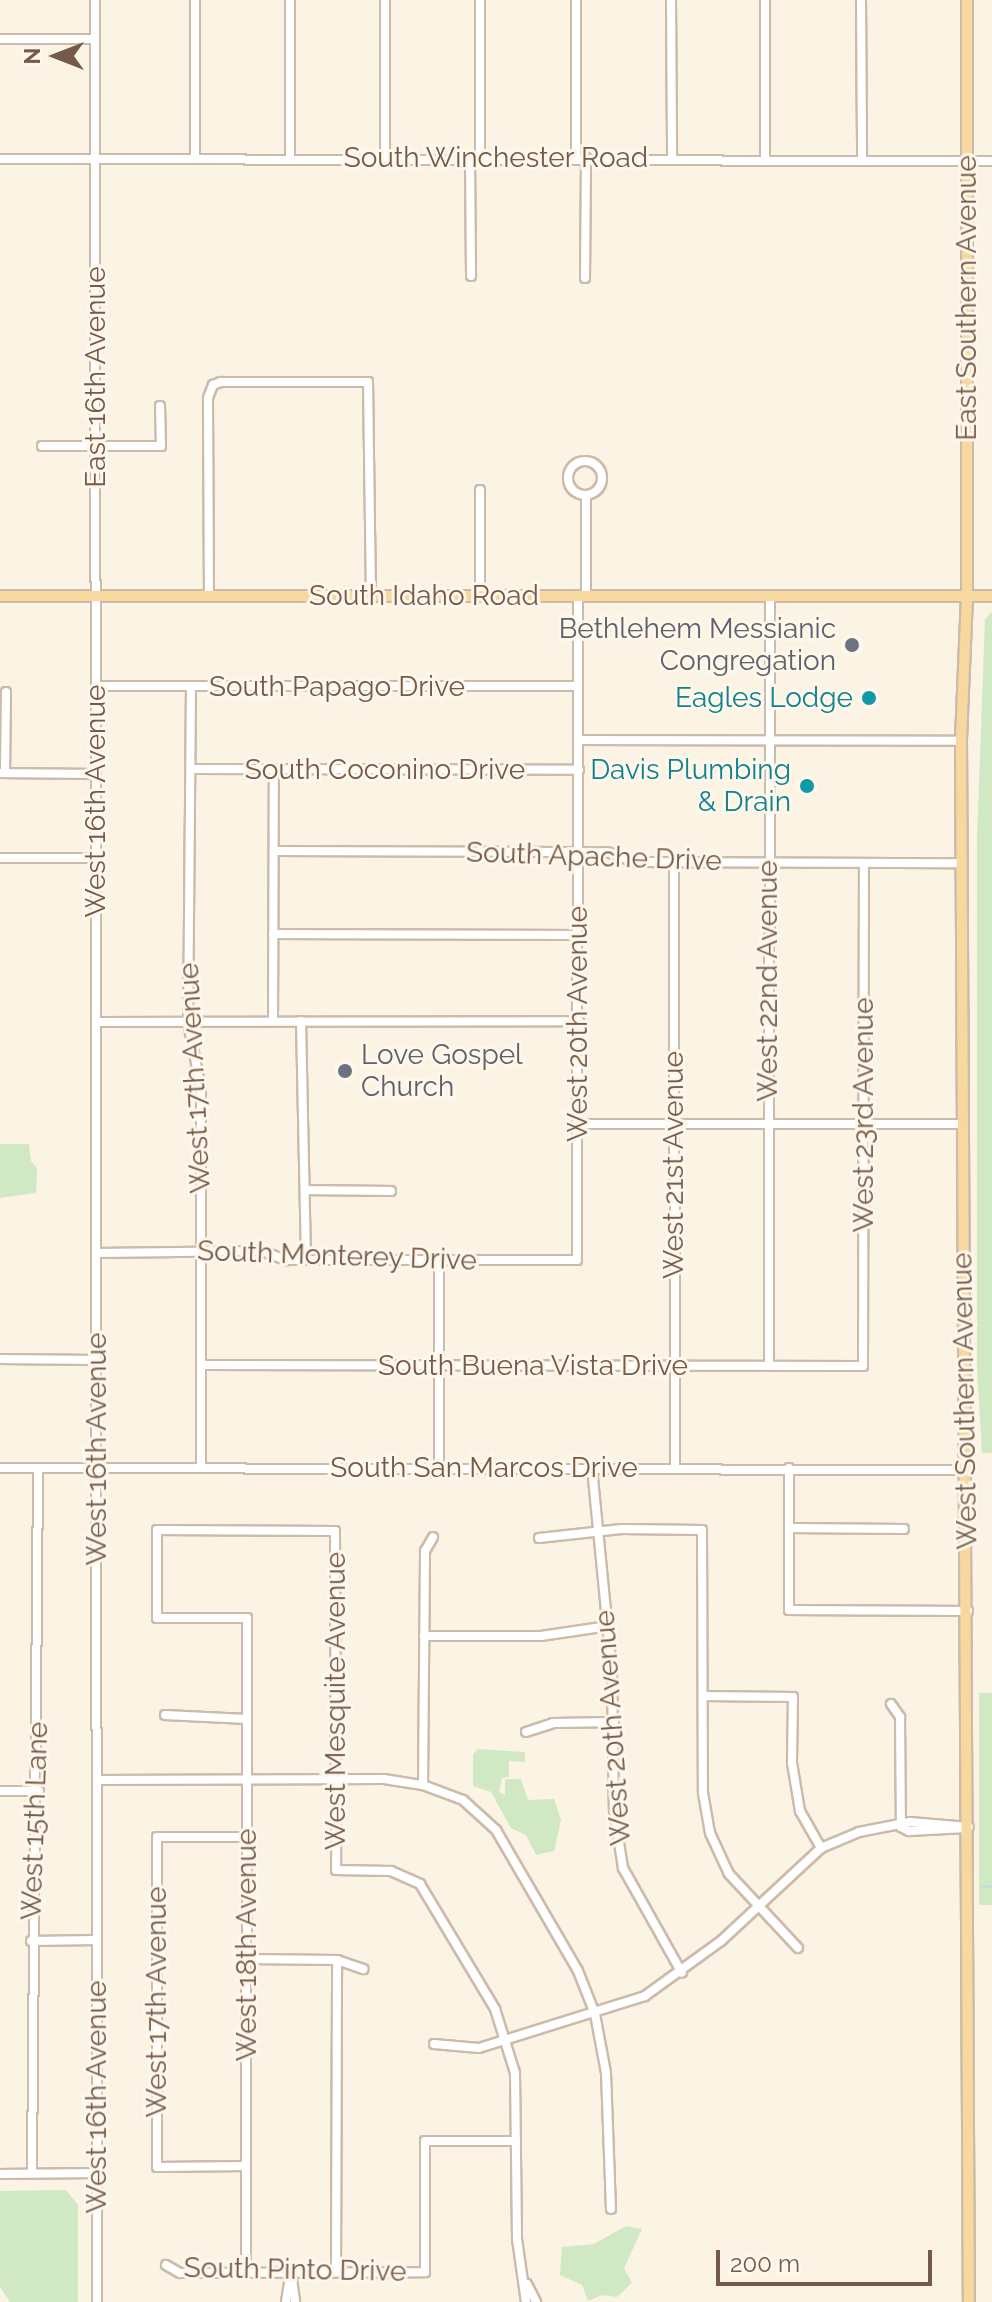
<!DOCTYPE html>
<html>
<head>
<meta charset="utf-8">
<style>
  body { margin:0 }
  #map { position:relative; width:992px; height:2302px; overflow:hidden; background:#fbf3e4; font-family:Raleway,sans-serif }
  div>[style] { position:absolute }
  .green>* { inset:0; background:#d1e8c4; transform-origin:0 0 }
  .stream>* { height:2px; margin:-1px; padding:0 1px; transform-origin:1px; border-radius:1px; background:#badde4 }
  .roads { filter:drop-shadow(2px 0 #ccbbab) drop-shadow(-2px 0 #ccbbab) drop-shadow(0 2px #ccbbab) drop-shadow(0 -2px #ccbbab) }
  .minor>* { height:8px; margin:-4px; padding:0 4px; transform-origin:4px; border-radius:4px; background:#fff }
  .minor>.ring { margin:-4px; padding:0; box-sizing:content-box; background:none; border:8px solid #fff; border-radius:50% }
  .major>* { height:10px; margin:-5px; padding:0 5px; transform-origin:5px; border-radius:5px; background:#f7d9a0 }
  .dots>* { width:22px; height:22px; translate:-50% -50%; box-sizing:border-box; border:4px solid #fef7ea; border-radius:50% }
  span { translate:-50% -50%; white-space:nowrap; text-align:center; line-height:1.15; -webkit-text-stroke:6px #fef7ea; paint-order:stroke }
  .street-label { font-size:28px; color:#735a4b }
  .worship-label { font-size:28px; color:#5b616d }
  .right { translate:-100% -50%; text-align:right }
  .left { translate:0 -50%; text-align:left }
  .culture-label { font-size:28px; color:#0d838f }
  .north { position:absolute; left:16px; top:16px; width:80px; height:80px; -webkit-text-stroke:6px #fef7ea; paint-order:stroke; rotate:270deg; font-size:22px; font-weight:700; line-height:32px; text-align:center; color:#735a4b }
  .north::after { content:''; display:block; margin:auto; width:28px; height:36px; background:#735a4b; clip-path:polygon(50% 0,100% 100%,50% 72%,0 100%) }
  .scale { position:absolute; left:716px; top:2250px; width:216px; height:36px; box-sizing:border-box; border:4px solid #735a4b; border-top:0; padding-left:10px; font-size:24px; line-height:28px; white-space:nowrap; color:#735a4b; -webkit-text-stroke:6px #fef7ea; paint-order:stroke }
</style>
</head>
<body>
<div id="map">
  <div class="green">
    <i style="clip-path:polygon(992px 612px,992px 1453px,982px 1453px,977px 1368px,977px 839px,985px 619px)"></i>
    <i style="clip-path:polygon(0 1144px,29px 1144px,31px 1161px,37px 1168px,36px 1193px,0 1198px)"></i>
    <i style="left:979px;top:1693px;width:13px;height:212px"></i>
    <i style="clip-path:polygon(478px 1749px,525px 1752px,525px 1762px,509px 1761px,509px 1777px,502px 1778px,499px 1792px,505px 1795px,505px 1779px,521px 1779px,528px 1800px,554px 1799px,561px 1820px,554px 1851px,536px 1855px,526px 1835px,511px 1828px,491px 1792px,473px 1786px,473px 1754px)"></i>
    <i style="clip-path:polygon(66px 2190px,78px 2205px,78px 2302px,10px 2302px,0 2287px,0 2191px)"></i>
    <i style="clip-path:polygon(626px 2226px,642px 2229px,624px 2268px,632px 2283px,617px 2297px,602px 2295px,588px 2301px,582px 2285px,560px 2275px,562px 2247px,594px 2244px)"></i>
  </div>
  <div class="stream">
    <i style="left:983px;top:1887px;width:9px;rotate:-6deg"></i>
  </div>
  <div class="roads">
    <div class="minor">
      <i style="left:95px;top:0;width:2302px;rotate:89.95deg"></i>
      <i style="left:195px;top:0;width:158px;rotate:90deg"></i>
      <i style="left:290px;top:0;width:158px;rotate:90deg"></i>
      <i style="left:385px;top:0;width:158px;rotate:90deg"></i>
      <i style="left:480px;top:0;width:158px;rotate:90deg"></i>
      <i style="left:576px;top:0;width:158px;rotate:90deg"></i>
      <i style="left:671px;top:0;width:158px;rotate:89.6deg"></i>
      <i style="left:861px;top:0;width:158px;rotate:89.6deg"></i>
      <i style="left:0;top:39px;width:95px"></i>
      <i style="left:470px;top:158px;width:118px;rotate:89.5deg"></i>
      <i style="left:765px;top:158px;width:158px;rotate:-90deg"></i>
      <i style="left:0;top:159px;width:992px;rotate:0.12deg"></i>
      <i style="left:585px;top:278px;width:120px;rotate:-89.5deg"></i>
      <i style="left:42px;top:446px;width:119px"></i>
      <i style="left:161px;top:446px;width:40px;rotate:-91.4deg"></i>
      <i class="ring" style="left:568px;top:461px;width:26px;height:26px"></i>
      <i style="left:480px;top:490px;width:106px;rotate:90deg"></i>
      <i style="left:586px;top:495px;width:101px;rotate:90deg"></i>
      <i style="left:209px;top:596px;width:198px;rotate:-90.3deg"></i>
      <i style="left:208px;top:398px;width:14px;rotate:-69deg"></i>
      <i style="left:213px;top:385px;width:9px;rotate:-21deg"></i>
      <i style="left:221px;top:382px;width:147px"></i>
      <i style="left:368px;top:382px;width:214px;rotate:89.2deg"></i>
      <i style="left:96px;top:686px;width:482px"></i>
      <i style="left:191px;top:687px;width:336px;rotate:90.5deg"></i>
      <i style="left:188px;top:1023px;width:66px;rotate:78.7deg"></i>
      <i style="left:201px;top:1088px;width:380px;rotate:90deg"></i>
      <i style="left:578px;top:740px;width:383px;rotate:0.1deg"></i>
      <i style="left:191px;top:769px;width:388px;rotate:0.1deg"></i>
      <i style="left:0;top:773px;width:96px;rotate:0.6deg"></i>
      <i style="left:5px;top:773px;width:81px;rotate:-89.3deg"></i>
      <i style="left:274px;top:851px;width:333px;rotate:0.2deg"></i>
      <i style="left:607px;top:852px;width:30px;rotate:20deg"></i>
      <i style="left:635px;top:862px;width:327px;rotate:0.2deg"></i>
      <i style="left:0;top:858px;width:96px"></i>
      <i style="left:674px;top:862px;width:606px;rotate:89.91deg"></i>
      <i style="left:273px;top:934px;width:305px;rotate:0.2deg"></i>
      <i style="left:273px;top:1021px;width:251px;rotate:-89.8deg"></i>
      <i style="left:301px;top:1021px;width:239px;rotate:88.8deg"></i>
      <i style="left:96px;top:1022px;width:483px;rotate:-0.1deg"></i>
      <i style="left:578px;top:1124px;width:384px"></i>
      <i style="left:305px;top:1190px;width:86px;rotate:0.7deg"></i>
      <i style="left:96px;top:1253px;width:166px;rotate:-0.7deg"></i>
      <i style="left:262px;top:1251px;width:26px;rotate:21deg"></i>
      <i style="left:286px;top:1260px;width:291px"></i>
      <i style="left:577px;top:1260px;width:664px;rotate:-89.91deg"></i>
      <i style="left:439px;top:1260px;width:208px;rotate:90deg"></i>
      <i style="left:0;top:1359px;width:97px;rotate:0.6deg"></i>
      <i style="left:202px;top:1365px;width:661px;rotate:0.09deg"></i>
      <i style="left:863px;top:1366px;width:503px;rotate:-89.89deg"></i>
      <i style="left:769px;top:1365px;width:769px;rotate:-89.93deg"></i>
      <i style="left:0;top:1468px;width:967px;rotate:0.12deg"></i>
      <i style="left:592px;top:1468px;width:205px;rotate:84.4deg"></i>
      <i style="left:612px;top:1672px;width:139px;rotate:89.2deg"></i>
      <i style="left:614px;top:1811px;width:58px;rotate:81deg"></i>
      <i style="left:623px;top:1868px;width:120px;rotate:60.7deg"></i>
      <i style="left:789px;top:1468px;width:142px;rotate:90deg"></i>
      <i style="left:789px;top:1610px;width:179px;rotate:0.3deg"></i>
      <i style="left:789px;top:1528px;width:115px;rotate:0.5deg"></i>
      <i style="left:539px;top:1538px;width:83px;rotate:-6.2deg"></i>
      <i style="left:622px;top:1529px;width:80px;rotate:0.7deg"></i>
      <i style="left:702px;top:1530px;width:263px;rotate:89.8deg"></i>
      <i style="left:703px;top:1793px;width:41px;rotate:80.1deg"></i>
      <i style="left:710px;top:1833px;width:45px;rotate:65.1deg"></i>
      <i style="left:729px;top:1874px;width:101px;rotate:47deg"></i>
      <i style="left:424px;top:1636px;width:117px"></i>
      <i style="left:541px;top:1636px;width:68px;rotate:-8.5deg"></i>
      <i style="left:703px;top:1696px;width:90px;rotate:0.6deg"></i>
      <i style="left:793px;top:1697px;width:66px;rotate:90.9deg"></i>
      <i style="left:792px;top:1763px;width:49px;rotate:80.5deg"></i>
      <i style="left:800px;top:1811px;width:43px;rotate:60.4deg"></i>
      <i style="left:891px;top:1704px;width:16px;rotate:55deg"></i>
      <i style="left:900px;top:1717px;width:110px;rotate:89.5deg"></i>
      <i style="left:165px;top:1715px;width:82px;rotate:2.8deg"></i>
      <i style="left:526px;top:1732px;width:28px;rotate:-18deg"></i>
      <i style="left:553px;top:1723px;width:61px;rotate:-0.9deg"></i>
      <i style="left:97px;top:1780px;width:287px;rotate:-0.2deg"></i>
      <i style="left:384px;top:1779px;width:39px;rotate:9deg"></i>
      <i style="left:423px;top:1785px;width:43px;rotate:20.6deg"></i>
      <i style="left:463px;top:1800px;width:45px;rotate:42.3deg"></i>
      <i style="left:496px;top:1830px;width:163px;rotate:59.8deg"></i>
      <i style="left:578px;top:1971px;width:46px;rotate:68.4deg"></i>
      <i style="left:595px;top:2014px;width:60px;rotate:79.4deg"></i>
      <i style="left:606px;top:2073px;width:136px;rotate:87.9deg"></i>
      <i style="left:423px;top:1785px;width:234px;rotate:-89.5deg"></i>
      <i style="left:425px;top:1551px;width:16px;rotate:-60deg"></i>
      <i style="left:0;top:1791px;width:39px"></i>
      <i style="left:901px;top:1827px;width:9px;rotate:27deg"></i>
      <i style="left:909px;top:1831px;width:58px;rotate:-3deg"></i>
      <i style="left:31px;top:1941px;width:65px;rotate:-0.9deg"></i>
      <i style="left:247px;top:1959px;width:90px;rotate:0.6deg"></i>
      <i style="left:337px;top:1960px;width:28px;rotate:19deg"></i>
      <i style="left:434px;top:2044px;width:45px;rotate:5.1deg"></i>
      <i style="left:479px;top:2048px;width:174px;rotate:-17.4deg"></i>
      <i style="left:645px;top:1996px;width:94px;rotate:-35.9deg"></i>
      <i style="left:721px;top:1941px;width:137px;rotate:-42.9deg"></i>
      <i style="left:821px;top:1848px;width:41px;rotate:-22.8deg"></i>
      <i style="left:859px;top:1832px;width:52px;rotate:-11.1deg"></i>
      <i style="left:910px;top:1822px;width:59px;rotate:4.8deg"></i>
      <i style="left:246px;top:2166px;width:89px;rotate:179.4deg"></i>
      <i style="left:157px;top:2167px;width:330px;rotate:-90deg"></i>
      <i style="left:157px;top:1837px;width:90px"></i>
      <i style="left:32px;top:2173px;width:705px;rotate:-89.51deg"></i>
      <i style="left:0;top:2174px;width:97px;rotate:-0.6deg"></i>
      <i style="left:166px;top:2265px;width:16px;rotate:30deg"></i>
      <i style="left:180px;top:2273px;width:245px;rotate:-0.2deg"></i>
      <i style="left:425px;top:2272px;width:131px;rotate:-90deg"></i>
      <i style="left:425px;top:2141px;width:91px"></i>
      <i style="left:291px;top:2272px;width:30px;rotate:82deg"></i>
      <i style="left:336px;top:2272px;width:312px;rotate:-89.8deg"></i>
      <i style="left:246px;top:2273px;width:655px;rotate:-89.91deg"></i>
      <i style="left:247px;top:1618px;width:90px;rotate:180deg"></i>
      <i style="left:157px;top:1618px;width:88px;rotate:-90deg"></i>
      <i style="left:157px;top:1530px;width:178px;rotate:0.3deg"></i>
      <i style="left:335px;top:1531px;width:339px;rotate:89.8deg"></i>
      <i style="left:336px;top:1870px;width:55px;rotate:1deg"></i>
      <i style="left:391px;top:1871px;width:32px;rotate:24deg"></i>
      <i style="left:420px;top:1884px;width:146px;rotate:59deg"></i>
      <i style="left:495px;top:2009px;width:67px;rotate:72.6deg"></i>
      <i style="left:515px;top:2073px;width:166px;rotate:89.3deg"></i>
      <i style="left:517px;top:2239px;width:64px;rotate:81.9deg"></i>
      <i style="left:527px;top:2284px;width:20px;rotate:63deg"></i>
      <i style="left:286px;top:2302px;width:30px;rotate:-81deg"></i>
    </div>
    <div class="major">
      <i style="left:967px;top:0;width:596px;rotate:90deg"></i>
      <i style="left:967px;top:596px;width:145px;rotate:92.4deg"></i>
      <i style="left:961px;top:741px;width:1561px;rotate:89.71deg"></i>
      <i style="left:0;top:596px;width:992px"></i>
    </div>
  </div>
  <div class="dots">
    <i style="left:852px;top:645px;background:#6b7280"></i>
    <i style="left:869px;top:698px;background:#0f9aa8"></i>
    <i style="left:807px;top:786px;background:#0f9aa8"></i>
    <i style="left:345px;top:1071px;background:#6b7280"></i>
  </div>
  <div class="street-label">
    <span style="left:496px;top:158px">South Winchester Road</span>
    <span style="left:967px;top:298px;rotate:-90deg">East Southern Avenue</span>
    <span style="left:96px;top:377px;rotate:-90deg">East 16th Avenue</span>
    <span style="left:424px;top:596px">South Idaho Road</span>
    <span style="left:337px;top:687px">South Papago Drive</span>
    <span style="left:385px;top:770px">South Coconino Drive</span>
    <span style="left:96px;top:801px;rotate:-90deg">West 16th Avenue</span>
    <span style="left:594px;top:857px;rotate:2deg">South Apache Drive</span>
    <span style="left:768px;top:981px;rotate:-90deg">West 22nd Avenue</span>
    <span style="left:578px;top:1024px;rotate:-90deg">West 20th Avenue</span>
    <span style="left:195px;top:1078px;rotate:-93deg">West 17th Avenue</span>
    <span style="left:864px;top:1115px;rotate:-90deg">West 23rd Avenue</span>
    <span style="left:674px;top:1165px;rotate:-90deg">West 21st Avenue</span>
    <span style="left:337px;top:1256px;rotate:2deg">South Monterey Drive</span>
    <span style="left:533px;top:1366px">South Buena Vista Drive</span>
    <span style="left:965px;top:1401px;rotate:-91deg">West Southern Avenue</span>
    <span style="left:97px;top:1449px;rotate:-90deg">West 16th Avenue</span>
    <span style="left:484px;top:1468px">South San Marcos Drive</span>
    <span style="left:336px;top:1701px;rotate:-90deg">West Mesquite Avenue</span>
    <span style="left:613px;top:1728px;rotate:-94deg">West 20th Avenue</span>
    <span style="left:35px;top:1821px;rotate:-88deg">West 15th Lane</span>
    <span style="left:247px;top:1945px;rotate:-90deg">West 18th Avenue</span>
    <span style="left:157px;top:2002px;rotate:-90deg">West 17th Avenue</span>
    <span style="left:97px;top:2097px;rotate:-90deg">West 16th Avenue</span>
    <span style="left:295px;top:2270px;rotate:1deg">South Pinto Drive</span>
  </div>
  <div class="worship-label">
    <span class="right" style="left:836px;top:645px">Bethlehem Messianic<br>Congregation</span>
    <span class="left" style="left:361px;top:1071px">Love Gospel<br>Church</span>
  </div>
  <div class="culture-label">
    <span class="right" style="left:853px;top:698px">Eagles Lodge</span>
    <span class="right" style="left:791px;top:786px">Davis Plumbing<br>&amp; Drain</span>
  </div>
  <div class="north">N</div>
  <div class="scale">200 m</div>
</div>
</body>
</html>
